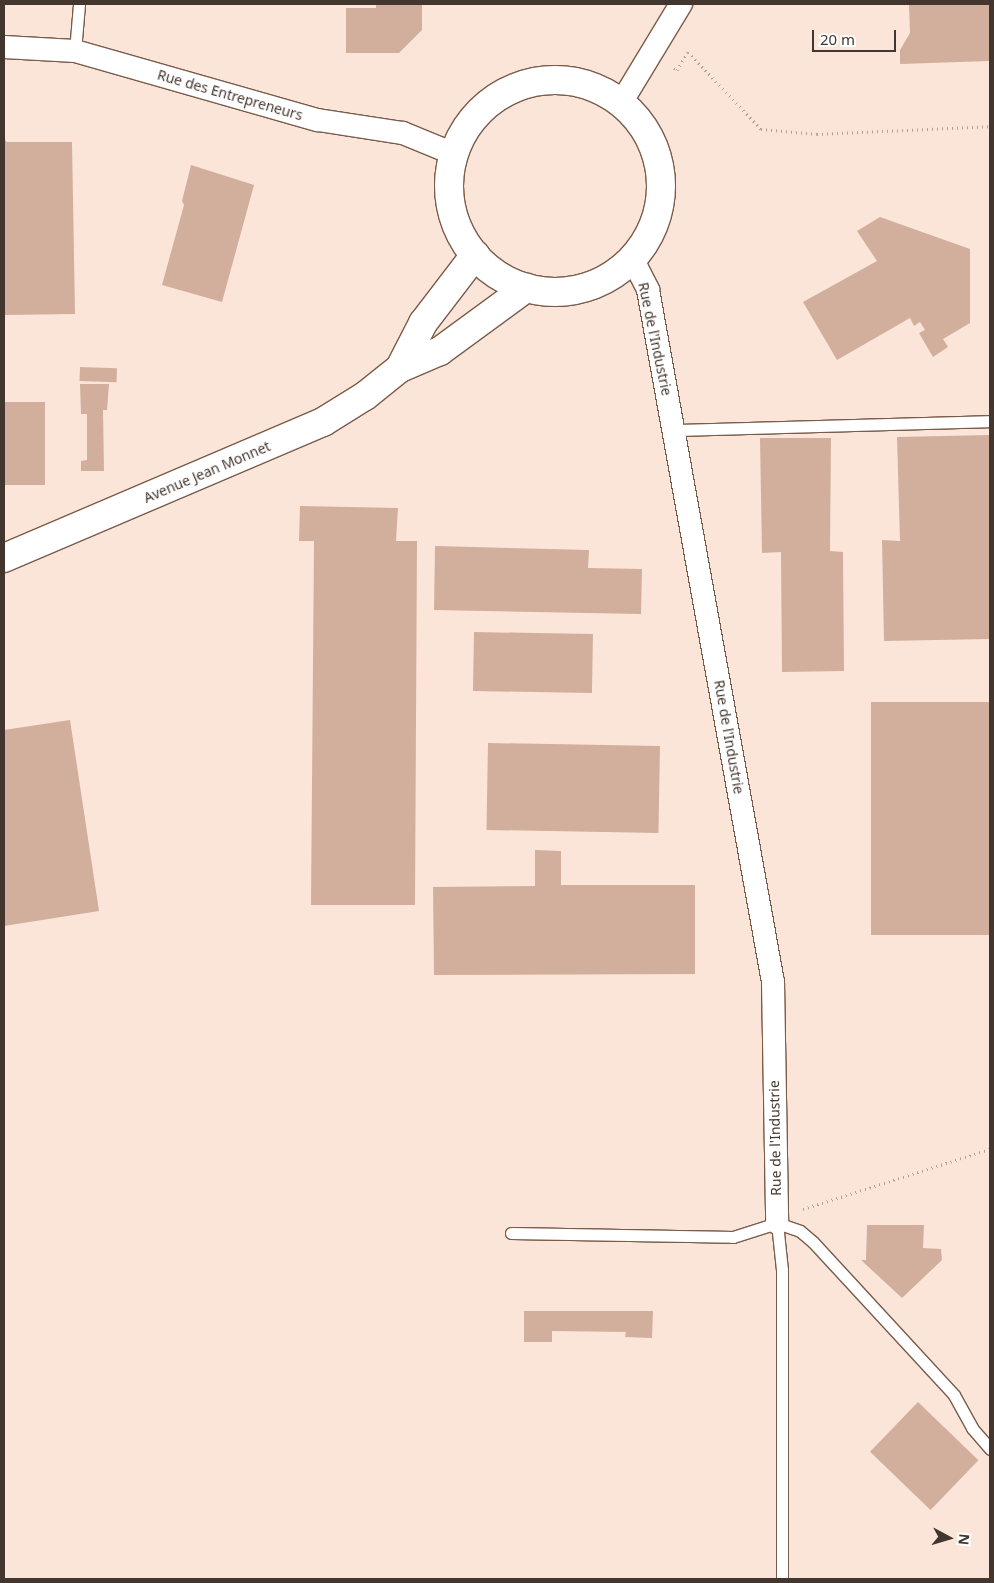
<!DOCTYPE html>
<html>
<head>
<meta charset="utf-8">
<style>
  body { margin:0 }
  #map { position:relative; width:994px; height:1583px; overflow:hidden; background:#fbe5d9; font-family:"Noto Sans",sans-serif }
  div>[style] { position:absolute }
  .building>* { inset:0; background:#d1af9c; transform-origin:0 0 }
  .path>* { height:3px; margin-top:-1.5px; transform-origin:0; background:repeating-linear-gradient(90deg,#b3a096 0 1px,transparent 0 5px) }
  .roads { filter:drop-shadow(1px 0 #7a5c4a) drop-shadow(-1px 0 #7a5c4a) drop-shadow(0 1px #7a5c4a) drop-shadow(0 -1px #7a5c4a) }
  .lane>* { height:11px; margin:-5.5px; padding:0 5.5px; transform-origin:5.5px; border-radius:5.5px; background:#fff }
  .street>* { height:22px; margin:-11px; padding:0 11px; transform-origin:11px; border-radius:11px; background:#fff }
  .secondary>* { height:28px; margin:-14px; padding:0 14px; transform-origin:14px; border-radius:14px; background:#fff }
  .secondary>.ring { margin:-14px; padding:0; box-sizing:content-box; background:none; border:28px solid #fff; border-radius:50% }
  span { translate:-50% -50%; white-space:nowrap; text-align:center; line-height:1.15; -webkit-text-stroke:4px #fff; paint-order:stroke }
  .street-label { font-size:14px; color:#43362e }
  .frame { position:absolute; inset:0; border:5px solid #43362e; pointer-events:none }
  .north { position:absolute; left:924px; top:1513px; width:50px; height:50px; -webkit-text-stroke:4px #fff; paint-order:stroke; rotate:96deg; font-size:14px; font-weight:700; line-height:20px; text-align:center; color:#43362e }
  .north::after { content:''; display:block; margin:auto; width:18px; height:22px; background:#43362e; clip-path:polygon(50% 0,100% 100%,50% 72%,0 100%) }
  .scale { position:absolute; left:812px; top:30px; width:84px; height:22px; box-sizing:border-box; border:2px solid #43362e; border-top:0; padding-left:6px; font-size:15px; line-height:18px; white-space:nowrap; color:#43362e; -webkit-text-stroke:4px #fff; paint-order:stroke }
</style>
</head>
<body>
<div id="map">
  <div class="building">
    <i style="clip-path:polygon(376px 4px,422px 4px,422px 30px,399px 53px,346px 53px,346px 8px,376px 8px)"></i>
    <i style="clip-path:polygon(909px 4px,990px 4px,990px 61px,900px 64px,900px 50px,910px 33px)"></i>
    <i style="clip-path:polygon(4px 139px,7px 142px,72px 142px,75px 314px,4px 315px)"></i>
    <i style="clip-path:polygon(191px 165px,254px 185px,222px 302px,162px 285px,184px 205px,182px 201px)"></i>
    <i style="clip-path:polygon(880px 217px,970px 249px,970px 323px,943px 339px,948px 347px,933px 357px,919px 333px,925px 330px,920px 322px,914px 326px,910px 318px,837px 360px,803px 302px,877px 261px,857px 231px)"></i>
    <i style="left:80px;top:367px;width:37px;height:14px;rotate:2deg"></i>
    <i style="clip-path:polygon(80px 384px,109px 384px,107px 410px,103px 410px,104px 471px,81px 471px,81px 461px,87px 460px,87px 414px,81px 414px)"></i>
    <i style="left:4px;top:402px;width:41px;height:83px"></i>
    <i style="clip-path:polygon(990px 435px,990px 639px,884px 641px,882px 540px,900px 541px,897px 437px)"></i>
    <i style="clip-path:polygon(760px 438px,831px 438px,830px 551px,843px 552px,844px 671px,782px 672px,781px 552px,762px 553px)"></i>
    <i style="clip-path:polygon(300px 506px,398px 508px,396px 541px,417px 541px,415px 905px,311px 905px,314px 541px,299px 541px)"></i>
    <i style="clip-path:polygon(435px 546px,589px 550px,588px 568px,642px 569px,641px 614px,434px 610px)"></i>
    <i style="left:474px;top:632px;width:119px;height:59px;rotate:1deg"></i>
    <i style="left:990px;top:702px;width:233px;height:119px;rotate:90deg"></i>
    <i style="clip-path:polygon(70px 720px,99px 911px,4px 926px,4px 730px)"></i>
    <i style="left:488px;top:743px;width:172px;height:87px;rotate:1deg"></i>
    <i style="clip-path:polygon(535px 850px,561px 851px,561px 885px,695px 885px,695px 974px,434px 975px,433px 887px,535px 886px)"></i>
    <i style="clip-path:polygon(867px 1225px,924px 1225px,923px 1248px,941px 1249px,942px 1260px,902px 1298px,861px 1260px,866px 1260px)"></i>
    <i style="clip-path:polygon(524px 1311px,653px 1311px,652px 1338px,625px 1337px,626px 1332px,552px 1331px,552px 1342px,524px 1342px)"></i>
    <i style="left:918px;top:1402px;width:84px;height:69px;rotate:44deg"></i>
  </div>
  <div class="path">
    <i style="left:674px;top:68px;width:4px;rotate:34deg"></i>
    <i style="left:677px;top:70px;width:21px;rotate:-59deg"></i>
    <i style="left:688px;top:52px;width:106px;rotate:46.5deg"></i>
    <i style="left:761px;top:129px;width:56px;rotate:5.1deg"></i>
    <i style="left:817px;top:134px;width:173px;rotate:-2.6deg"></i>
    <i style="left:803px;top:1209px;width:196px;rotate:-17.8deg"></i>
  </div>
  <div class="roads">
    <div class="lane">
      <i style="left:75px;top:51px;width:47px;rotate:-85.1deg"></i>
      <i style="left:674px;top:430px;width:316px;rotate:-1.6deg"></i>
      <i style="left:777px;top:1223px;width:47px;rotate:83.9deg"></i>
      <i style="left:782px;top:1270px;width:309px;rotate:90deg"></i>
      <i style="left:511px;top:1233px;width:222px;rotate:1deg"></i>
      <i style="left:733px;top:1237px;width:46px;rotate:-17.7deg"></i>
      <i style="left:777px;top:1223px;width:24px;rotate:19deg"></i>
      <i style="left:800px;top:1231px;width:17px;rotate:40deg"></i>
      <i style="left:813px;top:1242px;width:208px;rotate:47.3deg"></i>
      <i style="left:954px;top:1395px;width:38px;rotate:61deg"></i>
      <i style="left:972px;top:1428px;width:28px;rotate:49deg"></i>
    </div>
    <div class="street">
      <i style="left:4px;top:47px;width:71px;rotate:3.2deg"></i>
      <i style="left:75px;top:51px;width:253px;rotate:15.9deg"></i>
      <i style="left:318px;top:120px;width:86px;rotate:8.7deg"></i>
      <i style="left:403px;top:133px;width:55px;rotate:22.4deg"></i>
      <i style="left:621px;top:103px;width:116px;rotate:-58.8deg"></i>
      <i style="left:632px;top:258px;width:36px;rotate:63deg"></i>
      <i style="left:648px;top:290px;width:703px;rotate:79.76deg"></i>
      <i style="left:773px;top:982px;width:241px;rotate:89deg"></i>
    </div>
    <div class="secondary">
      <i class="ring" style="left:449px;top:80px;width:184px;height:184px"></i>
      <i style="left:400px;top:368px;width:51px;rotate:-62.9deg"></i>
      <i style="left:423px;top:323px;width:86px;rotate:-52.6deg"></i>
      <i style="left:4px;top:558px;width:347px;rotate:-23.1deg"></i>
      <i style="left:323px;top:422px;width:49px;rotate:-31.8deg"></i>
      <i style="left:365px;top:396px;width:45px;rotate:-38.7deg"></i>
      <i style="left:400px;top:368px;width:43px;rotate:-23deg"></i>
      <i style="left:440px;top:351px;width:107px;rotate:-36.2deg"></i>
    </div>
  </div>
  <div class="street-label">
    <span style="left:230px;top:95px;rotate:16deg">Rue des Entrepreneurs</span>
    <span style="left:655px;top:339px;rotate:78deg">Rue de l'Industrie</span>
    <span style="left:207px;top:472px;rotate:-23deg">Avenue Jean Monnet</span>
    <span style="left:729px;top:737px;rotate:80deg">Rue de l'Industrie</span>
    <span style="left:775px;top:1138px;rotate:-91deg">Rue de l'Industrie</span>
  </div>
  <div class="frame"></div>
  <div class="north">N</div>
  <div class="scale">20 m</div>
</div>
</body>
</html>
